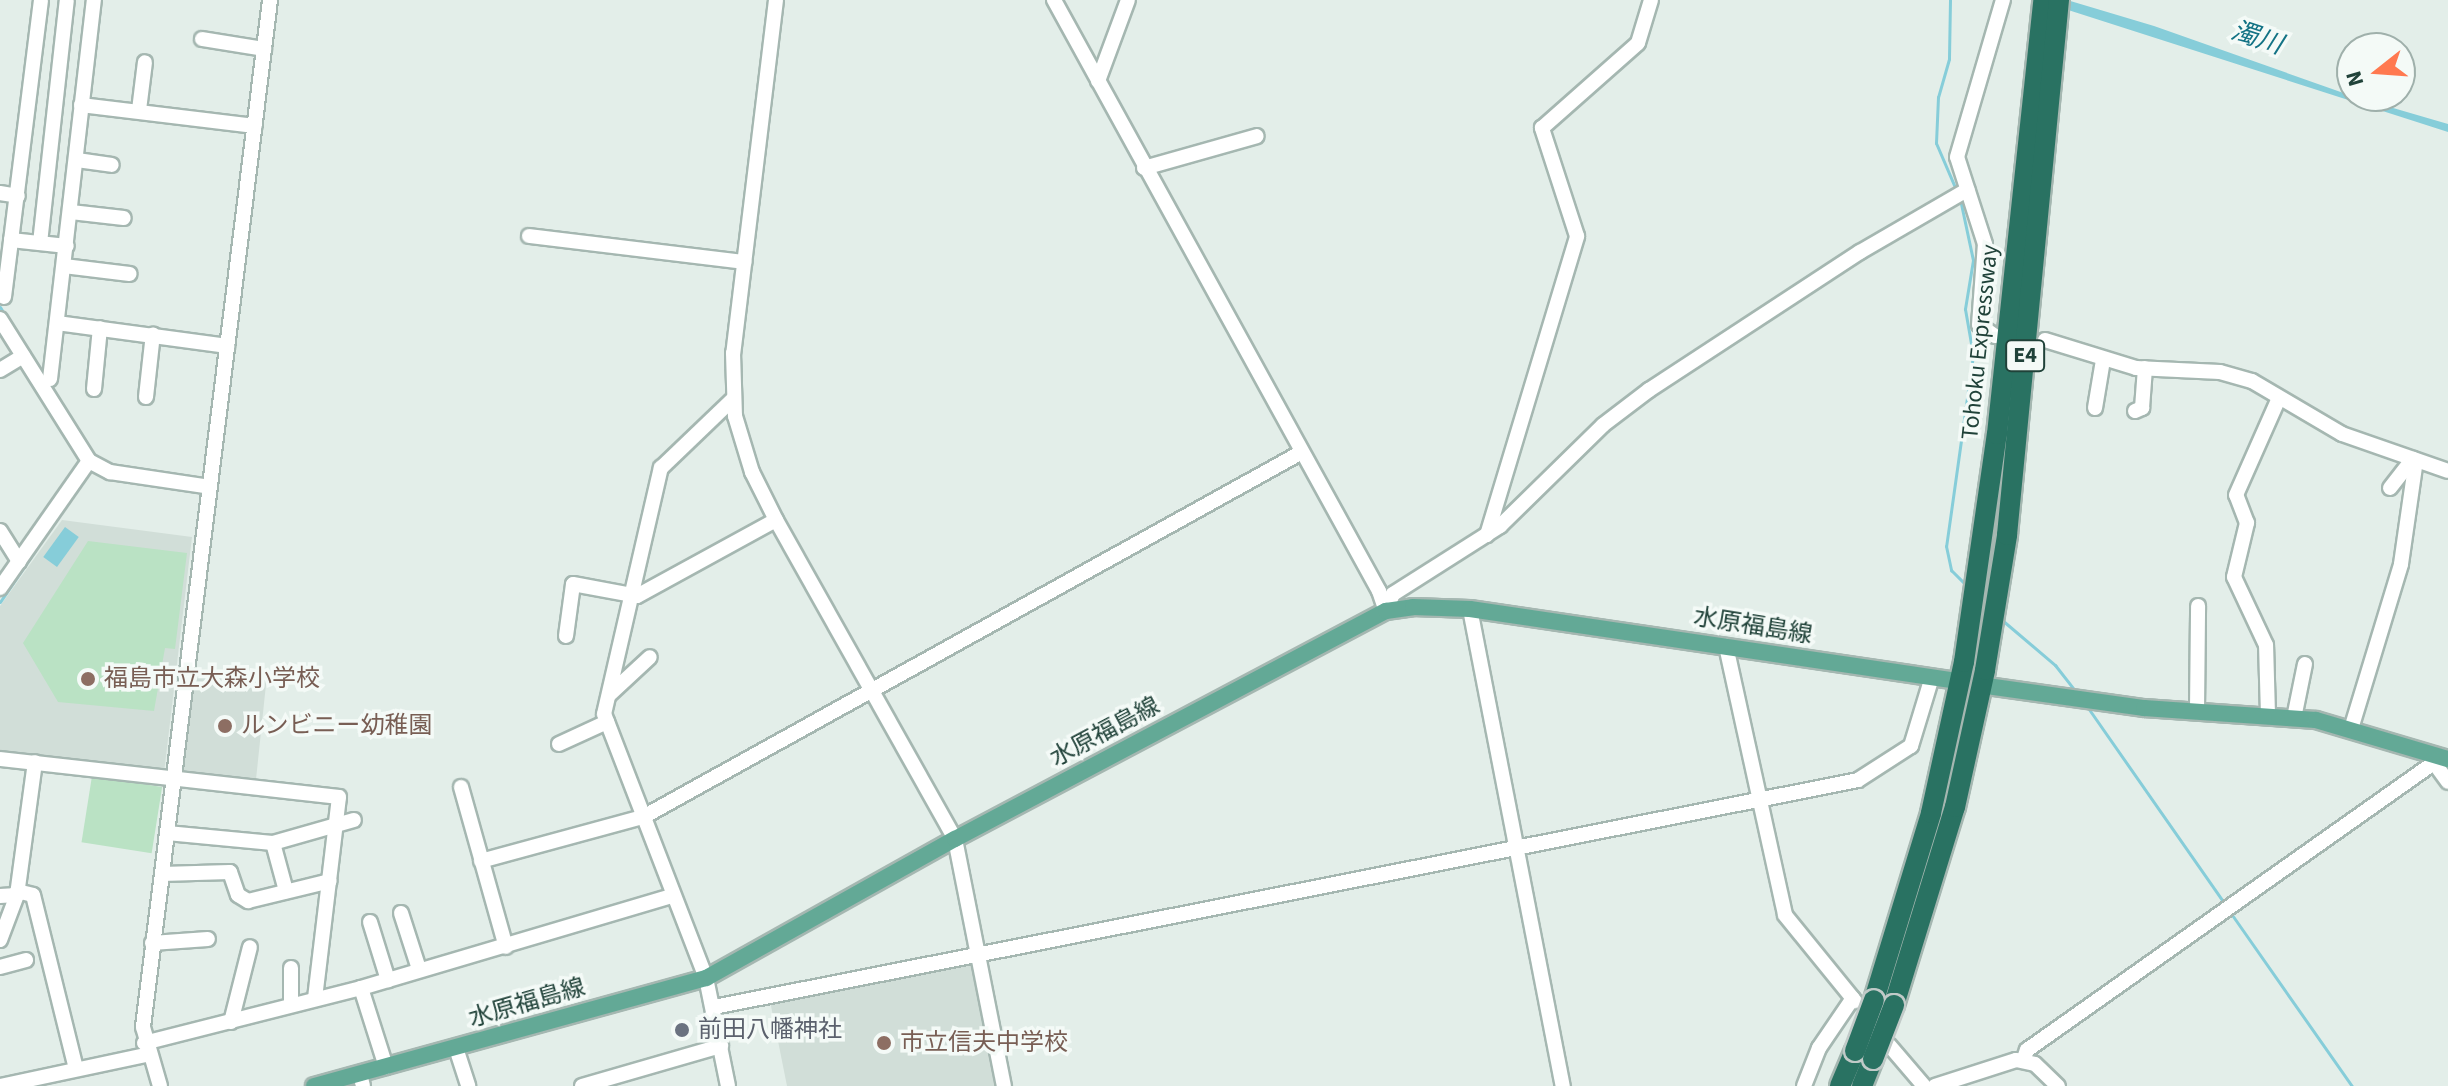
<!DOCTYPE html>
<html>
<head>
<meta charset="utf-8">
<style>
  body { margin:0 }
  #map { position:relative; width:2448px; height:1086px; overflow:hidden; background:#e3eee9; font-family:"Source Sans 3","Noto Sans JP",sans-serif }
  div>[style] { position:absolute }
  .built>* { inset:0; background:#d1ded8; transform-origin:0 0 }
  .green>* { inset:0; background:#bae2c4; transform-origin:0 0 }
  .water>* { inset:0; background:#86cdd9; transform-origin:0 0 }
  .stream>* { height:3px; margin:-1.5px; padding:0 1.5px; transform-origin:1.5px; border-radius:1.5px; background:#86cdd9 }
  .roads { filter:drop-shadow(2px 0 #a5b7b1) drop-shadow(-2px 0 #a5b7b1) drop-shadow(0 2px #a5b7b1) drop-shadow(0 -2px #a5b7b1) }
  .minor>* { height:14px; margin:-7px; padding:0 7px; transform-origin:7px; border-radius:7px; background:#fff }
  .major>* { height:16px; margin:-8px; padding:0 8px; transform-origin:8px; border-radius:8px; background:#63a996 }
  .highway>* { height:20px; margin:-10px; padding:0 10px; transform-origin:10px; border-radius:10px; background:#297262 }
  .bridges { filter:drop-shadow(2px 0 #c1cac8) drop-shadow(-2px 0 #c1cac8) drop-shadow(0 2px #c1cac8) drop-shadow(0 -2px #c1cac8) }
  .highway-bridge>* { height:20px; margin:-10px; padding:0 10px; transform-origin:10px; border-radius:10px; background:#297262 }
  .dots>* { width:22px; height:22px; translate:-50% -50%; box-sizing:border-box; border:4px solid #f4faf7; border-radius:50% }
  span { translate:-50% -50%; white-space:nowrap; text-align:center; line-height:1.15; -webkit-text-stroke:7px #f4faf7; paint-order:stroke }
  .shield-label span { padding:2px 6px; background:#f4faf7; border:2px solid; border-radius:6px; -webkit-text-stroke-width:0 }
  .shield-label { font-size:22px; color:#204239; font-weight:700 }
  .street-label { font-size:24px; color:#204239 }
  .education-label { font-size:24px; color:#785e54 }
  .left { translate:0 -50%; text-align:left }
  .worship-label { font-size:24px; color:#5b616d }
  .water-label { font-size:26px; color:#137385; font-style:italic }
  .north { position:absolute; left:2336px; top:32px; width:80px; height:80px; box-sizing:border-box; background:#f4faf7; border:2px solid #9fb0ab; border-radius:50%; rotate:253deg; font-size:22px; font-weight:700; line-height:32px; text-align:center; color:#204239 }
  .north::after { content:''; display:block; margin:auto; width:28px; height:36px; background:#ff7950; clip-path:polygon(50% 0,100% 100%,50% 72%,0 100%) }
</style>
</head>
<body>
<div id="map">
  <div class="built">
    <i style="clip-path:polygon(62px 520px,192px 537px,164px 773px,0 753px,0 606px)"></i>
    <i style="left:194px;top:671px;width:73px;height:103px;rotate:6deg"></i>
    <i style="clip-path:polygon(968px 962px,974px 966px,999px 1086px,787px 1086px,770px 1001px)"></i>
  </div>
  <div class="green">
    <i style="clip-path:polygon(88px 541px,187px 553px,175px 649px,165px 648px,154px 711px,58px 702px,23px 643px)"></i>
    <i style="left:92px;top:776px;width:71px;height:67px;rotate:9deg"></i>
  </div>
  <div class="water">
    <i style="clip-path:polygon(2037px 0,2067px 0,2154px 26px,2352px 96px,2448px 124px,2448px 132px)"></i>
    <i style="left:65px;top:527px;width:17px;height:37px;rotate:36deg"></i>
  </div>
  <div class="stream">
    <i style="left:1950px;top:0;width:59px;rotate:91deg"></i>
    <i style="left:1949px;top:59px;width:40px;rotate:106deg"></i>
    <i style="left:1938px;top:97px;width:46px;rotate:92.5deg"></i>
    <i style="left:1936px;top:143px;width:53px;rotate:66.8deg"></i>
    <i style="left:1960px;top:199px;width:62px;rotate:78deg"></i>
    <i style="left:1973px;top:260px;width:50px;rotate:99.3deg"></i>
    <i style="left:1965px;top:309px;width:47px;rotate:80.1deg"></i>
    <i style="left:1973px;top:355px;width:193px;rotate:98deg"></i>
    <i style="left:1946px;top:546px;width:25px;rotate:78deg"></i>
    <i style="left:1951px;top:570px;width:20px;rotate:45deg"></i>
    <i style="left:0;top:307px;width:12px;rotate:59deg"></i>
    <i style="left:0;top:602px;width:64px;rotate:-55.8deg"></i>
    <i style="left:2002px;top:620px;width:70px;rotate:40.3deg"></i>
    <i style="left:2055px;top:665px;width:36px;rotate:52deg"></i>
    <i style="left:2086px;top:705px;width:245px;rotate:55.1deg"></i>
    <i style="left:2230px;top:912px;width:213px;rotate:55deg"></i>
  </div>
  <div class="roads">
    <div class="minor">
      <i style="left:776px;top:0;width:356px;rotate:96.9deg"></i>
      <i style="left:733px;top:353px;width:63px;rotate:88.2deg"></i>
      <i style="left:735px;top:416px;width:59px;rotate:73.1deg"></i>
      <i style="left:752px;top:472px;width:54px;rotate:63.4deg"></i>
      <i style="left:776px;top:520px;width:366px;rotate:60.7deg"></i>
      <i style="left:955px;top:839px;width:252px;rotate:78.8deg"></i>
      <i style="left:1054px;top:0;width:674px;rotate:61.19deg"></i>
      <i style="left:1379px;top:591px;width:21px;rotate:71deg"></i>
      <i style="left:202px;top:39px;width:63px;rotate:9.2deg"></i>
      <i style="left:1098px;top:81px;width:86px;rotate:-69.7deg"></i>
      <i style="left:81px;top:105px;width:175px;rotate:6.9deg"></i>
      <i style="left:139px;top:110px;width:48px;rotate:-82.9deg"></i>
      <i style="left:77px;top:160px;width:35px;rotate:8deg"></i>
      <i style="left:1144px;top:168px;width:117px;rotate:-15.8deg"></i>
      <i style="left:0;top:193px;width:18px;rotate:9deg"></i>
      <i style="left:71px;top:212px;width:53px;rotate:6.5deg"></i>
      <i style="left:529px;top:236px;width:217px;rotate:6.9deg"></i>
      <i style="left:11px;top:240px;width:56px;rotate:6.1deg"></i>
      <i style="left:40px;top:243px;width:244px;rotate:-83.7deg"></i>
      <i style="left:64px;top:266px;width:66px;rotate:6.9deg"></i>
      <i style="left:4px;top:297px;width:299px;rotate:-82.9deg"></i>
      <i style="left:0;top:319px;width:168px;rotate:57.9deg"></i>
      <i style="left:89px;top:461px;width:24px;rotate:28deg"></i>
      <i style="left:110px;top:472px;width:101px;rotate:8.5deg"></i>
      <i style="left:57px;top:323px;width:172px;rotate:7.7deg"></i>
      <i style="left:1995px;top:336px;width:19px;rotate:-145deg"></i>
      <i style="left:1979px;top:325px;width:81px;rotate:-85.8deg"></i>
      <i style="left:1985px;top:244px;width:91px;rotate:-107.8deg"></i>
      <i style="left:1957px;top:157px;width:164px;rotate:-73.7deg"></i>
      <i style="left:2045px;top:340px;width:95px;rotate:17.1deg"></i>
      <i style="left:2136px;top:368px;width:84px;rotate:2.7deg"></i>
      <i style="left:2220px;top:372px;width:33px;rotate:16deg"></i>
      <i style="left:2252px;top:381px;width:104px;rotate:30.5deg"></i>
      <i style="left:2342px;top:434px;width:112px;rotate:19.2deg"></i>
      <i style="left:0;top:370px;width:27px;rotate:-31deg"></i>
      <i style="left:50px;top:379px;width:382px;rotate:-83.4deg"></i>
      <i style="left:94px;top:389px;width:61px;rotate:-84.4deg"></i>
      <i style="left:146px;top:397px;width:63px;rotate:-83.7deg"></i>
      <i style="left:2095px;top:408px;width:49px;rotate:-80.5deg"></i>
      <i style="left:2135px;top:411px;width:8px;rotate:-23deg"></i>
      <i style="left:2142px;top:408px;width:40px;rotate:-85.7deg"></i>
      <i style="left:2390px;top:488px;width:37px;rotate:-52deg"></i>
      <i style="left:0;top:531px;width:36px;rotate:58deg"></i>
      <i style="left:1487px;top:535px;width:312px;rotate:-73.2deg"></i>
      <i style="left:1577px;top:236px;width:114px;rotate:-108deg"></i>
      <i style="left:1542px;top:128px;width:128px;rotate:-41.5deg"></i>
      <i style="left:1638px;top:43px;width:45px;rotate:-73.2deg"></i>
      <i style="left:0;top:588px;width:155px;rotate:-55deg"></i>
      <i style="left:1470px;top:609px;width:486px;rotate:79deg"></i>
      <i style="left:1386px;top:611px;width:18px;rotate:-68deg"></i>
      <i style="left:1393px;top:594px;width:127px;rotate:-32.4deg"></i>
      <i style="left:1500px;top:526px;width:144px;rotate:-44.4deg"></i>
      <i style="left:1603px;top:425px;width:58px;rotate:-37.3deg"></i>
      <i style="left:1649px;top:390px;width:252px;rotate:-33.2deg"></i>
      <i style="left:1860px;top:252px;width:124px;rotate:-30.1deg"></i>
      <i style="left:566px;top:636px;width:52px;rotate:-82.3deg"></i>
      <i style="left:573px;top:584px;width:65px;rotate:10.6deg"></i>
      <i style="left:637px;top:596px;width:158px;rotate:-28.7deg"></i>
      <i style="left:1726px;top:646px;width:275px;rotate:77.6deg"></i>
      <i style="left:1785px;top:915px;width:111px;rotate:50.9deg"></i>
      <i style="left:610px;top:694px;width:54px;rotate:-42.8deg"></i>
      <i style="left:2197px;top:710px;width:104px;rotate:-89.4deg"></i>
      <i style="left:2268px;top:715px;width:70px;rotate:-91.6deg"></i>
      <i style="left:2266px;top:645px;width:75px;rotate:-115.2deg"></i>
      <i style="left:2234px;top:577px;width:56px;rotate:-76.5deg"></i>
      <i style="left:2247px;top:523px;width:30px;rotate:-111deg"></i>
      <i style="left:2236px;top:495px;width:106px;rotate:-66.1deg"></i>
      <i style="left:2294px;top:718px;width:55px;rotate:-78.5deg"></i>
      <i style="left:2351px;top:729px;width:172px;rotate:-73.1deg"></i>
      <i style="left:2401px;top:564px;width:105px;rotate:-81.8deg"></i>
      <i style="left:559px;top:744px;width:53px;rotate:-24.6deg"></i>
      <i style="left:0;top:759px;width:341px;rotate:6.4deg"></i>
      <i style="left:339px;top:797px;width:203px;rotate:96.8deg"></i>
      <i style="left:2435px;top:764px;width:22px;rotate:54deg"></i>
      <i style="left:461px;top:787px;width:166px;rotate:74.3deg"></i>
      <i style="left:167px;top:833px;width:106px;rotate:5.4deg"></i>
      <i style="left:273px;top:843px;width:84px;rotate:-15.9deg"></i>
      <i style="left:273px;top:843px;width:50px;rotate:74.8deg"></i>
      <i style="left:481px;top:861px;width:168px;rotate:-15.2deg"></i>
      <i style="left:643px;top:817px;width:753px;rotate:-28.98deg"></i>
      <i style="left:162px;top:874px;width:68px;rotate:-1.7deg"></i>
      <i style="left:230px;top:872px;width:24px;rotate:71deg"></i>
      <i style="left:238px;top:895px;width:12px;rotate:31deg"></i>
      <i style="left:248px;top:901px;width:84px;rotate:-13.7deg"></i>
      <i style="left:17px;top:891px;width:16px;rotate:14deg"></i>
      <i style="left:33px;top:895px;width:179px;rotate:76.1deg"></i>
      <i style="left:0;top:896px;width:17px;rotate:-3deg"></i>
      <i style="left:401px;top:913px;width:59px;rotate:72.2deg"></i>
      <i style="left:370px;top:922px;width:61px;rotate:72.8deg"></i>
      <i style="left:0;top:940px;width:48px;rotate:-69.3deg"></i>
      <i style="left:17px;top:895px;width:134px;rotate:-82.3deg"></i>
      <i style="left:152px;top:943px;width:56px;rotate:-4.1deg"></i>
      <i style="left:0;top:967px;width:27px;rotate:-15deg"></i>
      <i style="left:361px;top:988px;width:83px;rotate:72.4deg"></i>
      <i style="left:291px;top:1005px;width:37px;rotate:-90deg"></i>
      <i style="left:714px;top:1007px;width:1166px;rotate:-11.22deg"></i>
      <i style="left:1858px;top:780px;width:63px;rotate:-32.7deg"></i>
      <i style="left:1911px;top:746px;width:72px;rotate:-73.1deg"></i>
      <i style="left:231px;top:1022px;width:77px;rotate:-75.8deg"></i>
      <i style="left:144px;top:1043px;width:224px;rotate:-14.2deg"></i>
      <i style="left:361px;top:988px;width:324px;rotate:-16.5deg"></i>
      <i style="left:1889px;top:1045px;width:54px;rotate:49.5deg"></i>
      <i style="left:456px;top:1048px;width:40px;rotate:72deg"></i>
      <i style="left:2023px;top:1061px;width:12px;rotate:-70deg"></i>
      <i style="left:2027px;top:1050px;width:508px;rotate:-35.22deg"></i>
      <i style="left:360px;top:1074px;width:12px;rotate:76deg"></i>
      <i style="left:0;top:1086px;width:153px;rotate:-12deg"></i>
      <i style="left:160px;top:1086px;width:61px;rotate:-106.1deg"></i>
      <i style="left:143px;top:1027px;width:1035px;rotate:-82.95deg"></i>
      <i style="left:582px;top:1086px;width:145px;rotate:-16.1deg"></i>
      <i style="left:728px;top:1086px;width:110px;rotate:-101.5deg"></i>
      <i style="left:706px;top:978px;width:283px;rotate:-111.1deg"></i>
      <i style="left:604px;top:714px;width:253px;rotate:-77deg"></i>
      <i style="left:661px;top:468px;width:100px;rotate:-43.8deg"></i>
      <i style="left:1804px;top:1086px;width:41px;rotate:-68.5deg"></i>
      <i style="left:1819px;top:1048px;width:60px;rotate:-55.8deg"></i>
      <i style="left:1935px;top:1086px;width:85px;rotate:-17.8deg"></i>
      <i style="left:2016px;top:1060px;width:19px;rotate:12deg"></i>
      <i style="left:2035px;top:1064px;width:32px;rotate:44deg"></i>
    </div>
    <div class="major">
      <i style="left:1987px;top:686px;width:159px;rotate:8deg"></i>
      <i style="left:2144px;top:708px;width:172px;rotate:4deg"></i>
      <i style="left:2316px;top:720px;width:138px;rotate:16.5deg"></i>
      <i style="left:314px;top:1086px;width:407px;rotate:-15.4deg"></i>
      <i style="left:706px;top:978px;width:285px;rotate:-29.2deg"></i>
      <i style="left:955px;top:839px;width:488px;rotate:-27.9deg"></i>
      <i style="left:1386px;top:611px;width:27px;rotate:-8deg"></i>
      <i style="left:1413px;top:607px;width:57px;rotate:2deg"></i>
      <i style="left:1470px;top:609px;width:485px;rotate:8.4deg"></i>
    </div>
    <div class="highway">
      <i style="left:1874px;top:1000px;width:195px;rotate:-73deg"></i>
      <i style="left:1931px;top:813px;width:155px;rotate:-77.7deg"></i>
      <i style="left:1964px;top:662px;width:230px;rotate:-81.8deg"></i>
      <i style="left:1997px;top:434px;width:436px;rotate:-83.9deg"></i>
      <i style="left:1894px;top:1005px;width:207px;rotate:-72.9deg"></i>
      <i style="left:1955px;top:807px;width:140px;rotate:-77.6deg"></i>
      <i style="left:1985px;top:670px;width:137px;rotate:-80.7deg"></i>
      <i style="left:2007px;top:535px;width:538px;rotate:-84.45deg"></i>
      <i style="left:1840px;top:1086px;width:38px;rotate:-67deg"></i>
      <i style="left:1862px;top:1086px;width:29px;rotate:-68deg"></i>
    </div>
  </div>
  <div class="bridges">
    <div class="highway-bridge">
      <i style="left:1855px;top:1051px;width:54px;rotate:-69.6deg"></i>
      <i style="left:1873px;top:1059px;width:58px;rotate:-68.7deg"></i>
    </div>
  </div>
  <div class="dots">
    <i style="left:88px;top:679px;background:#8d6e63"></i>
    <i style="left:225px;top:726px;background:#8d6e63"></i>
    <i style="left:682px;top:1030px;background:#6b7280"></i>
    <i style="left:884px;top:1043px;background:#8d6e63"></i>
  </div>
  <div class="shield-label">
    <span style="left:2025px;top:356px">E4</span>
  </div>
  <div class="street-label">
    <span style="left:1980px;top:342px;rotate:-84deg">Tohoku Expressway</span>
    <span style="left:1753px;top:626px;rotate:9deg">水原福島線</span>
    <span style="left:1105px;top:732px;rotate:-28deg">水原福島線</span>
    <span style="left:527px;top:1003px;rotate:-16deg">水原福島線</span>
  </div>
  <div class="education-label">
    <span class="left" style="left:104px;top:679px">福島市立大森小学校</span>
    <span class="left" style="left:241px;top:726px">ルンビニー幼稚園</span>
    <span class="left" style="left:900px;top:1043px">市立信夫中学校</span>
  </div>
  <div class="worship-label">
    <span class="left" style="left:698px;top:1030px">前田八幡神社</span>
  </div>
  <div class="water-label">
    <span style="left:2257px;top:38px;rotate:18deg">濁川</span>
  </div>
  <div class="north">N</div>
</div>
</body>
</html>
